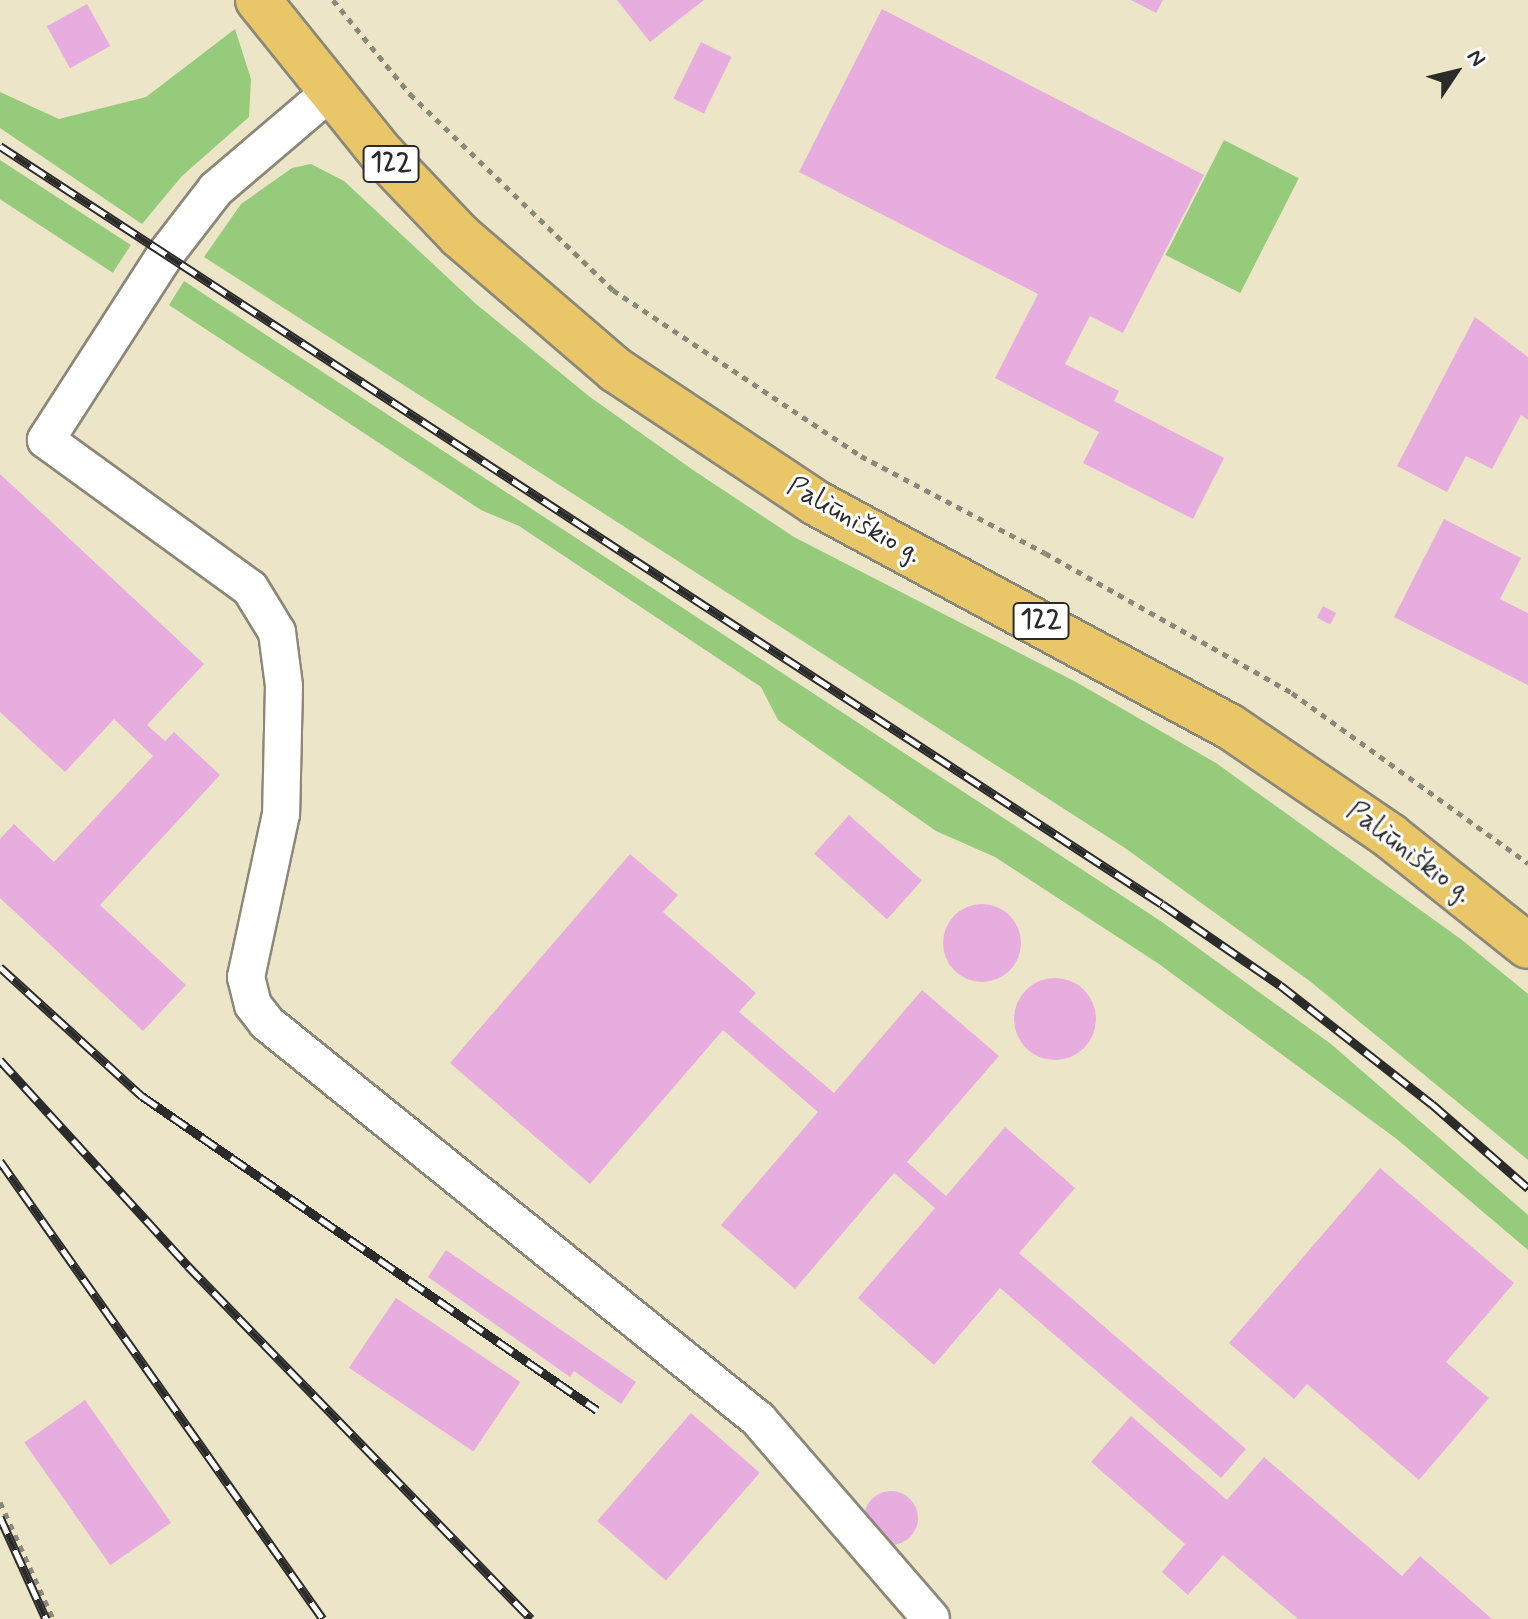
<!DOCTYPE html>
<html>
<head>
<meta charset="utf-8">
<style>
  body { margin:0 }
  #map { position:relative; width:1528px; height:1619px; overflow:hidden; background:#ede5c7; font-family:Mynerve,sans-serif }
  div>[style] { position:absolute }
  .green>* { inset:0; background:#96cb7c; transform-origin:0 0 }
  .building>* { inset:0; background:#e7addf; transform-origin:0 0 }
  .round { border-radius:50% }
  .path>* { height:5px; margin-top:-2.5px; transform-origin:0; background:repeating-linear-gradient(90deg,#8c8879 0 6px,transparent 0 12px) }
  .roads { filter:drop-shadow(2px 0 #8c8879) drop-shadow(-2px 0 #8c8879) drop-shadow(0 2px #8c8879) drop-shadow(0 -2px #8c8879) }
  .minor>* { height:36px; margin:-18px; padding:0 18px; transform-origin:18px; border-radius:18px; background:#fff }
  .major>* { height:44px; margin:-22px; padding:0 22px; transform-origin:22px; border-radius:22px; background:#e9c769 }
  .rail>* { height:9px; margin-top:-4.5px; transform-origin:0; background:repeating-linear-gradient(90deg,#fff 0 18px,#2b2b2b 0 36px); box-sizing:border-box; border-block:2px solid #2b2b2b }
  span { translate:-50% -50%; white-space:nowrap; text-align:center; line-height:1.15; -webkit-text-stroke:6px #fff; paint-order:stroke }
  .shield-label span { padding:2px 6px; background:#fff; border:2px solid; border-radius:6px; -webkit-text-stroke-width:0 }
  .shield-label { font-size:26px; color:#2b2b2b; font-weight:700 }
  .street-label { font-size:28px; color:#2b2b2b }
  .north { position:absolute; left:1416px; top:32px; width:80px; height:80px; -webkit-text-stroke:6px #fff; paint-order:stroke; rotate:55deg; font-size:22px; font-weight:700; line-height:32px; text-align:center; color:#2b2b2b }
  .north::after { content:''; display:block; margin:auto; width:28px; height:36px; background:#2b2b2b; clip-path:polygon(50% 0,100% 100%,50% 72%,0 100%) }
</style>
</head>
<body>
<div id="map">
  <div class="green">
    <i style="clip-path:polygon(235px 29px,251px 79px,249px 117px,182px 176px,142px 224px,0 128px,0 92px,59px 119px,146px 97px)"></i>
    <i style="left:1224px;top:140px;width:84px;height:129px;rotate:27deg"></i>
    <i style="left:0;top:160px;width:156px;height:33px;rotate:33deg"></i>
    <i style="clip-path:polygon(311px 164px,344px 181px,476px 304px,590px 397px,693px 470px,794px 537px,1076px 682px,1216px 763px,1462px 940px,1528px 994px,1528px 1160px,1311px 982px,1125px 848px,204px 257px,241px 204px,292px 168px)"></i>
    <i style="clip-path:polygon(184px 281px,1162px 922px,1331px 1044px,1528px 1215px,1528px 1250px,1398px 1140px,1159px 964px,995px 857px,936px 831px,778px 720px,761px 687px,519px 526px,481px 510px,169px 305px)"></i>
  </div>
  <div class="building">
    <i style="clip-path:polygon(617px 0,704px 0,650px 42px)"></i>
    <i style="clip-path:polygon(1131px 0,1163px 0,1156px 13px)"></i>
    <i style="left:87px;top:4px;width:48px;height:46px;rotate:61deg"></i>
    <i style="clip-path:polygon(882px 9px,1204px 175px,1123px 333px,1090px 316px,1065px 364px,1119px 391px,1114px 401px,1224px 458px,1193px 519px,1083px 463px,1099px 432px,995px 378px,1038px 294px,799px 172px)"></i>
    <i style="left:701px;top:42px;width:34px;height:63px;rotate:26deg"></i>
    <i style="clip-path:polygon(1475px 317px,1528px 357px,1528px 420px,1521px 415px,1492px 469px,1466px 456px,1447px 492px,1397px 466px)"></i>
    <i style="clip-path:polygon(0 474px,204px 664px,147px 725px,165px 741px,174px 732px,220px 775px,100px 905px,186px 985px,143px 1031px,0 898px,0 839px,14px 824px,54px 862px,153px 756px,114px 719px,65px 772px,0 712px)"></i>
    <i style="clip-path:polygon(1444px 519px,1521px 558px,1500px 599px,1528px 613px,1528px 685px,1394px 617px)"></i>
    <i style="left:1323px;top:606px;width:15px;height:13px;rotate:28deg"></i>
    <i style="left:849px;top:815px;width:98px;height:52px;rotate:42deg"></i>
    <i style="clip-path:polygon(630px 854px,678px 895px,663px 912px,756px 993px,739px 1012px,834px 1093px,922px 990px,999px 1056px,907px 1162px,946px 1196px,1005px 1127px,1075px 1188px,1019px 1253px,1246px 1449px,1221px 1478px,1000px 1288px,934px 1365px,858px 1298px,935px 1208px,894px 1173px,795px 1289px,721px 1225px,818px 1112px,723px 1030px,590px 1184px,450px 1063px)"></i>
    <i class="round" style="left:943px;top:904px;width:78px;height:78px"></i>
    <i class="round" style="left:1014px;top:978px;width:82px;height:82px"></i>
    <i style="clip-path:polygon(1380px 1168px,1514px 1283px,1446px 1362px,1489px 1398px,1419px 1480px,1307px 1384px,1294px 1399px,1229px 1343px)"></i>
    <i style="clip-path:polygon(446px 1250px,636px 1382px,621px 1404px,574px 1371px,570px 1377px,428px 1277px)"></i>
    <i style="left:396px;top:1298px;width:150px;height:84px;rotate:34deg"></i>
    <i style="left:85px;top:1400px;width:150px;height:74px;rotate:55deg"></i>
    <i style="left:691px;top:1413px;width:91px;height:143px;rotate:41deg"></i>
    <i style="clip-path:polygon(1131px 1416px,1227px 1500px,1264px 1457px,1402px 1576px,1420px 1556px,1492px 1619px,1298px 1619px,1223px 1555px,1188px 1595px,1162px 1572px,1185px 1544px,1091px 1462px)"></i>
    <i class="round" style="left:864px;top:1491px;width:54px;height:54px"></i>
  </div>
  <div class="path">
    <i style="left:333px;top:0;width:122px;rotate:50.7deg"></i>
    <i style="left:410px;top:94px;width:282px;rotate:44deg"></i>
    <i style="left:613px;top:290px;width:298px;rotate:33.8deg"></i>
    <i style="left:861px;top:456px;width:208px;rotate:27.8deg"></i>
    <i style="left:1045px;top:553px;width:284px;rotate:29.5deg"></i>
    <i style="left:1292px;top:693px;width:291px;rotate:35.8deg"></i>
    <i style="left:0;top:1502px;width:128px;rotate:65.6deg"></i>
  </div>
  <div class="roads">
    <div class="minor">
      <i style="left:330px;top:92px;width:150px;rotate:139.6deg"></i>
      <i style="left:216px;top:189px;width:83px;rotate:127.7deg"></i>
      <i style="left:165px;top:255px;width:220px;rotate:122.8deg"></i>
      <i style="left:46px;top:440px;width:252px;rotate:36deg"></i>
      <i style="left:250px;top:588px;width:52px;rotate:58.5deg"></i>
      <i style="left:277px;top:632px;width:54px;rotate:82.6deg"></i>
      <i style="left:284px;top:686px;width:128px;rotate:91.3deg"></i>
      <i style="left:281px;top:814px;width:167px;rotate:102.1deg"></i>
      <i style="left:246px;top:977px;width:29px;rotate:76deg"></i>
      <i style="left:253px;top:1005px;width:23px;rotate:52deg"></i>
      <i style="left:267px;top:1023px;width:631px;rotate:38.89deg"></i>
      <i style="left:758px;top:1419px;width:264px;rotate:49.1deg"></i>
    </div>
    <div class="major">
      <i style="left:258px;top:0;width:198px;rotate:51.2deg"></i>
      <i style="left:382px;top:154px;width:113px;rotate:46.4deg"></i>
      <i style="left:460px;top:236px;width:206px;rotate:40.7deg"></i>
      <i style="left:616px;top:370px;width:240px;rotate:33.6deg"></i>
      <i style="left:816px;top:503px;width:469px;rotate:28.4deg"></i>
      <i style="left:1229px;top:726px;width:195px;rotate:34.3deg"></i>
      <i style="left:1390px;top:836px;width:176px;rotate:38.6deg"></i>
    </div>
  </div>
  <div class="rail">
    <i style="left:0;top:146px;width:1387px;rotate:33.12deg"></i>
    <i style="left:1162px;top:904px;width:143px;rotate:34.5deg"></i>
    <i style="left:1280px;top:985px;width:193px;rotate:38.1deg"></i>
    <i style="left:1432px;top:1104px;width:128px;rotate:41.2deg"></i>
    <i style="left:0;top:967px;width:192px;rotate:42.3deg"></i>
    <i style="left:142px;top:1096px;width:553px;rotate:34.61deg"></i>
    <i style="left:0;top:1060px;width:279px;rotate:47.6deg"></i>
    <i style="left:188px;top:1266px;width:492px;rotate:45.8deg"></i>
    <i style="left:0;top:1161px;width:560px;rotate:54.81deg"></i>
    <i style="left:0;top:1517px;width:112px;rotate:65.7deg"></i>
  </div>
  <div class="shield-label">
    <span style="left:391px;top:164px">122</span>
    <span style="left:1041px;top:621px">122</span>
  </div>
  <div class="street-label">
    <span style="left:854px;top:521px;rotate:29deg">Paliūniškio g.</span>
    <span style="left:1409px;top:853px;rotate:37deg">Paliūniškio g.</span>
  </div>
  <div class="north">N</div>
</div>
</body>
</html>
